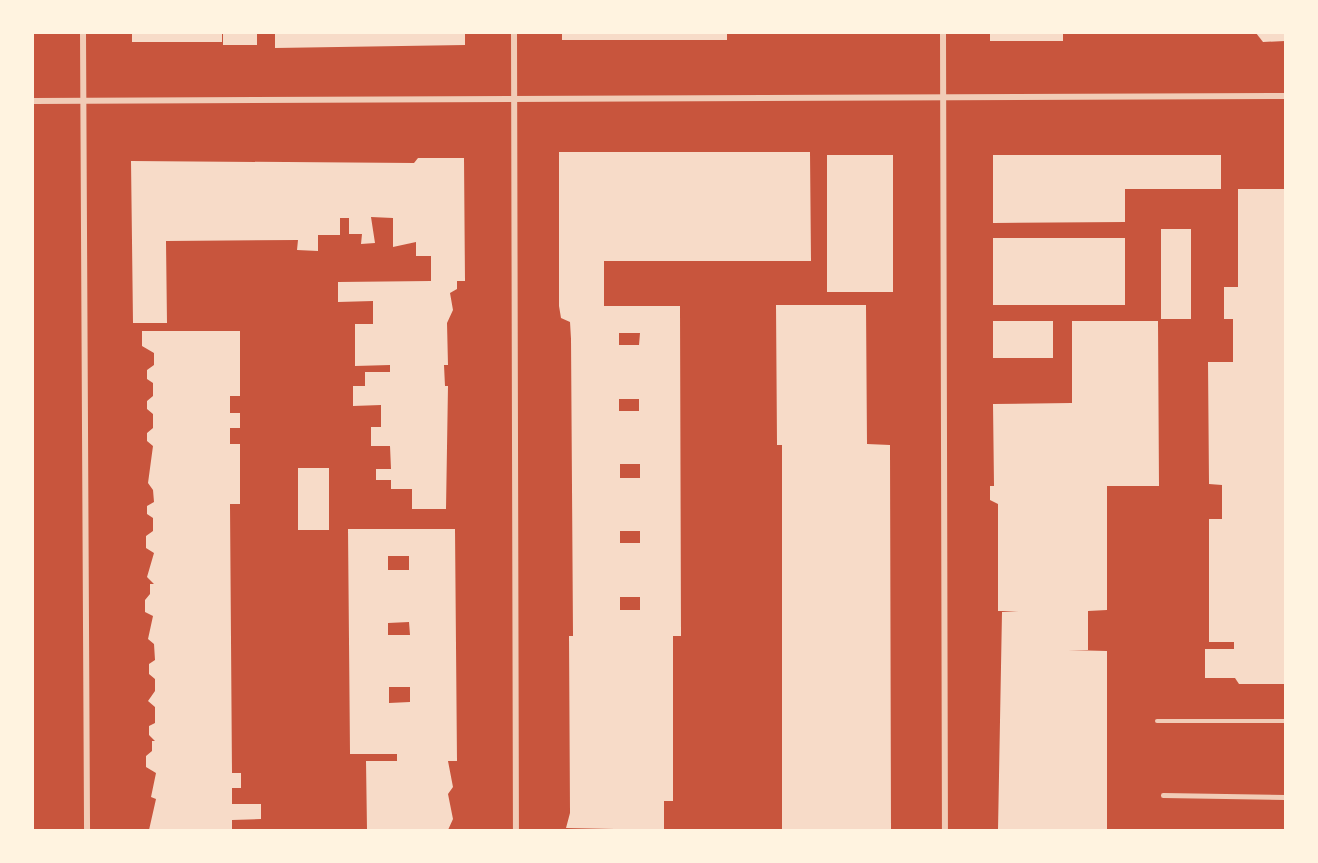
<!DOCTYPE html>
<html>
<head>
<meta charset="utf-8">
<style>
  body { margin:0 }
  #map { position:relative; width:1318px; height:863px; overflow:hidden; background:#c8553d; font-family:Quicksand,sans-serif }
  div>[style] { position:absolute }
  .building>* { inset:0; background:#f7dbc8; transform-origin:0 0 }
  .service>* { height:4.5px; margin:-2.25px; padding:0 2.25px; transform-origin:2.25px; border-radius:2.25px; background:#f1ccb7 }
  .minor>* { height:6px; margin:-3px; padding:0 3px; transform-origin:3px; border-radius:3px; background:#f1ccb7 }
  span { translate:-50% -50%; white-space:nowrap; text-align:center; line-height:1.15; -webkit-text-stroke:6px #fff3e0; paint-order:stroke }
  .frame { position:absolute; inset:0; border:34px solid #fff3e0; pointer-events:none }
</style>
</head>
<body>
<div id="map">
  <div class="building">
    <i style="left:132px;top:33px;width:90px;height:9px"></i>
    <i style="left:223px;top:33px;width:34px;height:12px"></i>
    <i style="clip-path:polygon(275px 33px,465px 33px,465px 45px,275px 48px)"></i>
    <i style="left:562px;top:33px;width:165px;height:7px"></i>
    <i style="left:990px;top:33px;width:73px;height:8px"></i>
    <i style="clip-path:polygon(1256px 33px,1285px 33px,1285px 41px,1263px 42px)"></i>
    <i style="clip-path:polygon(evenodd,559px 152px,810px 152px,811px 261px,604px 261px,604px 306px,680px 306px,681px 636px,673px 636px,673px 801px,664px 801px,664px 830px,566px 828px,570px 813px,569px 636px,573px 636px,571px 339px,570px 322px,561px 318px,559px 306px,559px 152px,619px 333px,640px 333px,639px 345px,619px 345px,619px 333px,559px 152px,619px 399px,639px 399px,639px 411px,619px 411px,619px 399px,559px 152px,620px 464px,640px 464px,640px 478px,620px 478px,620px 464px,559px 152px,620px 531px,640px 531px,640px 543px,620px 543px,620px 531px,559px 152px,620px 597px,640px 597px,640px 610px,620px 610px,620px 597px)"></i>
    <i style="left:893px;top:155px;width:137px;height:66px;rotate:90deg"></i>
    <i style="clip-path:polygon(993px 155px,1221px 155px,1221px 189px,1125px 189px,1125px 222px,993px 223px)"></i>
    <i style="clip-path:polygon(418px 158px,464px 158px,465px 281px,457px 281px,457px 289px,450px 293px,453px 310px,447px 323px,448px 365px,444px 365px,445px 386px,448px 386px,446px 509px,412px 509px,412px 489px,391px 489px,391px 480px,376px 480px,376px 469px,391px 469px,390px 446px,371px 446px,371px 427px,381px 427px,381px 405px,353px 406px,353px 386px,365px 386px,365px 372px,390px 372px,390px 365px,355px 366px,355px 324px,373px 324px,373px 301px,338px 302px,338px 282px,431px 281px,431px 256px,416px 256px,416px 242px,393px 247px,393px 218px,371px 217px,375px 243px,361px 244px,362px 234px,349px 234px,349px 218px,340px 218px,340px 235px,318px 235px,318px 251px,297px 250px,298px 240px,166px 241px,167px 323px,133px 323px,131px 161px,414px 163px)"></i>
    <i style="clip-path:polygon(1238px 189px,1285px 189px,1285px 684px,1239px 684px,1235px 678px,1205px 678px,1205px 649px,1234px 649px,1234px 642px,1209px 642px,1209px 519px,1222px 519px,1222px 485px,1209px 484px,1208px 362px,1233px 362px,1233px 319px,1224px 319px,1224px 287px,1238px 287px)"></i>
    <i style="left:1161px;top:229px;width:30px;height:90px"></i>
    <i style="left:993px;top:238px;width:132px;height:67px"></i>
    <i style="clip-path:polygon(776px 305px,866px 305px,867px 444px,890px 445px,891px 830px,782px 830px,782px 445px,777px 445px)"></i>
    <i style="left:993px;top:321px;width:60px;height:37px"></i>
    <i style="clip-path:polygon(1072px 321px,1158px 321px,1159px 486px,1107px 486px,1107px 610px,1088px 611px,1088px 650px,1068px 650px,1107px 651px,1107px 830px,998px 830px,1002px 612px,1018px 611px,998px 611px,998px 504px,990px 500px,990px 486px,994px 486px,993px 404px,1072px 403px)"></i>
    <i style="clip-path:polygon(142px 331px,240px 331px,240px 396px,230px 396px,230px 413px,240px 413px,240px 428px,230px 428px,230px 444px,240px 444px,240px 504px,230px 504px,232px 773px,241px 773px,241px 788px,232px 788px,232px 804px,261px 804px,261px 819px,232px 820px,232px 830px,149px 830px,156px 799px,151px 797px,156px 773px,146px 767px,146px 756px,152px 751px,152px 741px,155px 741px,149px 735px,149px 726px,155px 723px,155px 707px,148px 701px,155px 691px,155px 679px,149px 674px,149px 664px,155px 660px,154px 644px,148px 639px,153px 616px,145px 612px,145px 600px,150px 594px,150px 584px,154px 584px,147px 577px,154px 553px,146px 548px,146px 536px,153px 531px,153px 518px,147px 514px,147px 506px,154px 502px,153px 490px,148px 483px,153px 446px,147px 441px,147px 433px,153px 428px,153px 414px,147px 409px,147px 401px,153px 396px,153px 383px,147px 379px,147px 370px,154px 365px,154px 353px,142px 346px)"></i>
    <i style="left:298px;top:468px;width:31px;height:62px"></i>
    <i style="clip-path:polygon(evenodd,348px 529px,455px 529px,457px 761px,448px 761px,453px 787px,448px 794px,453px 819px,448px 830px,367px 830px,366px 761px,397px 761px,397px 754px,350px 754px,348px 529px,388px 556px,409px 556px,409px 570px,388px 570px,388px 556px,348px 529px,409px 622px,410px 635px,388px 635px,388px 623px,409px 622px,348px 529px,389px 687px,410px 687px,410px 702px,389px 703px,389px 687px)"></i>
  </div>
  <div class="service">
    <i style="left:1157px;top:721px;width:128px"></i>
    <i style="left:1163px;top:795px;width:122px;rotate:0.9deg"></i>
  </div>
  <div class="minor">
    <i style="left:83px;top:33px;width:797px;rotate:89.71deg"></i>
    <i style="left:514px;top:33px;width:797px;rotate:89.86deg"></i>
    <i style="left:943px;top:33px;width:797px;rotate:89.86deg"></i>
    <i style="left:33px;top:101px;width:1252px;rotate:-0.23deg"></i>
  </div>
  <div class="frame"></div>
</div>
</body>
</html>
